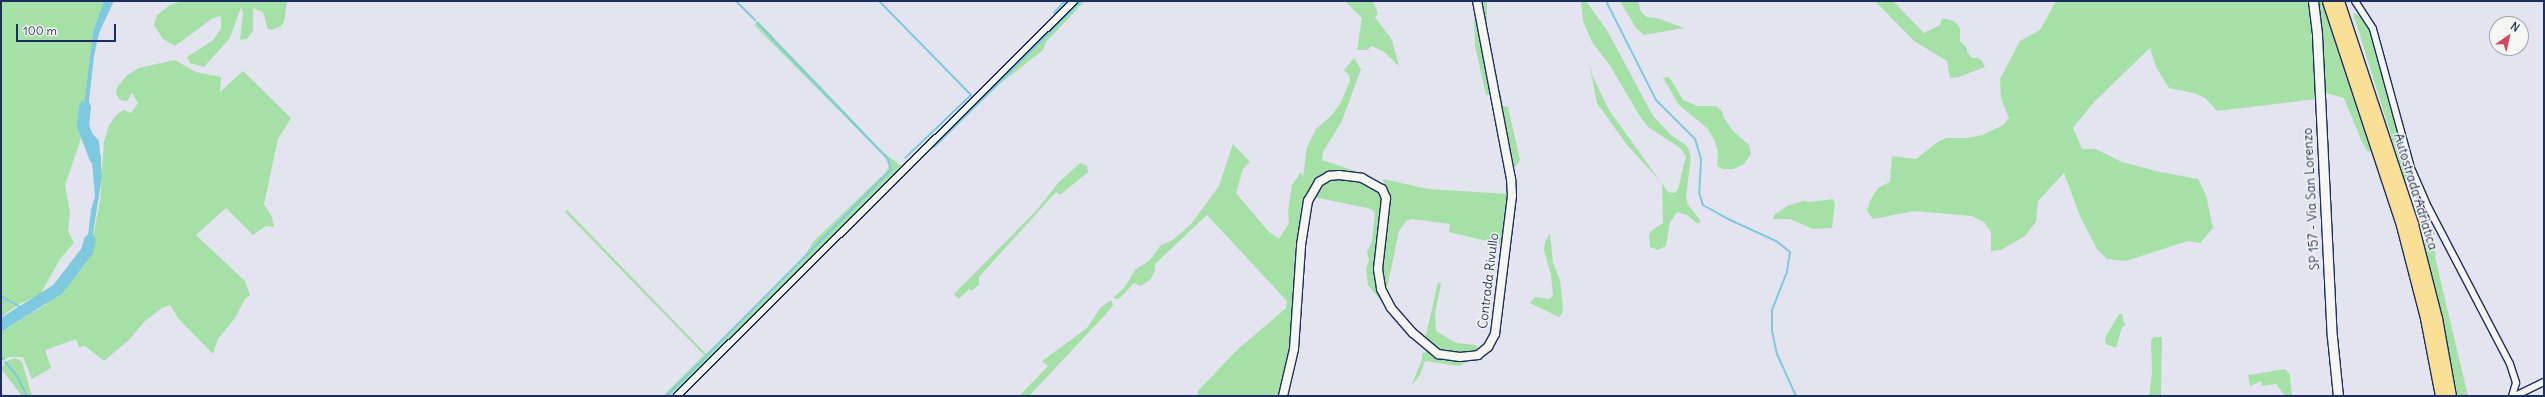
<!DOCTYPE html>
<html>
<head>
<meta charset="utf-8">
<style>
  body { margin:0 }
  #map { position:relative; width:2545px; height:397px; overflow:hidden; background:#e3e4f0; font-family:Delius,sans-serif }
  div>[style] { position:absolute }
  .green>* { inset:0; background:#a5e1a7; transform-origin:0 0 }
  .water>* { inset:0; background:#7fc9e0 }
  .stream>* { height:2px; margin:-1px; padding:0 1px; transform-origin:1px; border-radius:1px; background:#7fc9e0 }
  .river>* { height:12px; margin:-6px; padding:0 6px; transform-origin:6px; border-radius:6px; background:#7fc9e0 }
  .roads { filter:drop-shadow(1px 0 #1b2f5e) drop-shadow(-1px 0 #1b2f5e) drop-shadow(0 1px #1b2f5e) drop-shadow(0 -1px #1b2f5e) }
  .minor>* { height:6px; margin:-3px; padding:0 3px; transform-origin:3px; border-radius:3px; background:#f6f6f2 }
  .tertiary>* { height:8px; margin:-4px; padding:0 4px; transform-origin:4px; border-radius:4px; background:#f6f6f2 }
  .secondary>* { height:9px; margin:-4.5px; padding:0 4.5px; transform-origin:4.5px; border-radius:4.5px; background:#f6f6f2 }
  .motorway>* { height:11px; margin:-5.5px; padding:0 5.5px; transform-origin:5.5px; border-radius:5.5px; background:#fadf96 }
  span { translate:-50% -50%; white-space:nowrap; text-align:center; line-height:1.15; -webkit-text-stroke:3px #f6f6f2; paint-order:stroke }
  .street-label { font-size:13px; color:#1b2f5e }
  .frame { position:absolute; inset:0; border:2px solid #1b2f5e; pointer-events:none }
  .north { position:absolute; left:2489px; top:16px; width:40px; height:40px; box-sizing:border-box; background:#f6f6f2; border:1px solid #9ea6b7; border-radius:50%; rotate:34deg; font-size:11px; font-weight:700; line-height:16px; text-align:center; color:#1b2f5e }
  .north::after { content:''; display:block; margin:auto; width:14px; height:18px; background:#d1495b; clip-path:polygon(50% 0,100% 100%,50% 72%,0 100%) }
  .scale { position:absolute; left:16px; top:24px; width:100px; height:18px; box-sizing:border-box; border:2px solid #1b2f5e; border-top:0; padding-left:5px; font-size:12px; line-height:14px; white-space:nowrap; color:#1b2f5e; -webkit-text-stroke:3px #f6f6f2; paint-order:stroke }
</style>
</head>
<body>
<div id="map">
  <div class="green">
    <i style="clip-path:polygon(1px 1px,104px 1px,93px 32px,80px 141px,65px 185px,70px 213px,68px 231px,74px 243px,60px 259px,40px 295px,19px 304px,1px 317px)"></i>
    <i style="clip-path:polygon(183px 1px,287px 1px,284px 22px,281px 26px,272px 30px,268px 29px,263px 12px,253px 8px,253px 31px,247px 39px,240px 40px,243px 13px,241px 7px,230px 38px,204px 67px,190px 63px,187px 57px,212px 41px,221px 29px,221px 16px,213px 18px,175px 46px,163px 39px,154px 25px,157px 15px,170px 5px)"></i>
    <i style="clip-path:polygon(1077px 1px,1085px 1px,1046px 42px,1043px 50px,1001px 83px,922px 158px)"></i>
    <i style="clip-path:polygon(1345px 1px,1373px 1px,1378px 14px,1375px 17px,1392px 40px,1399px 66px,1384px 52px,1372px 46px,1367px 50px,1357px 50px,1362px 18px)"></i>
    <i style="left:1479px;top:1px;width:8px;height:46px"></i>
    <i style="clip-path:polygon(1581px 1px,1586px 1px,1608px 32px,1653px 116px,1671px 135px,1687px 146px,1691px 157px,1686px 197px,1688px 205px,1701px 221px,1698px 224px,1687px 215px,1677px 212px,1670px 222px,1666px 246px,1658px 250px,1650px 247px,1649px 235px,1652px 230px,1663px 223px,1662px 183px,1627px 145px,1597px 103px,1588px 57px,1593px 77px,1609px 110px,1668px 192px,1675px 193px,1678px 189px,1686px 156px,1680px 148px,1648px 127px,1639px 115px,1611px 67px,1592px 42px,1583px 21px)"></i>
    <i style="clip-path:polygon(1620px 1px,1638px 1px,1641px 12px,1647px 17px,1657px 18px,1684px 28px,1644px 35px,1636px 28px)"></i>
    <i style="clip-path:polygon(1875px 1px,1893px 1px,1924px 33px,1940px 25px,1942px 18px,1954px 21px,1960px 28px,1960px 41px,1967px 48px,1967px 52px,1972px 58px,1978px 58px,1982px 61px,1985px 67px,1959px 77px,1950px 78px,1947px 61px,1914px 41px)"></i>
    <i style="clip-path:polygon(2056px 1px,2309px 1px,2316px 99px,2217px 111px,2205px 98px,2194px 93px,2169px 88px,2156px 67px,2150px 48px,2094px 102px,2073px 128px,2082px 149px,2096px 149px,2122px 162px,2160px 172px,2198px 179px,2206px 195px,2213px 228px,2200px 243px,2189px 241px,2178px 244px,2126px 261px,2107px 259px,2097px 249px,2080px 216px,2064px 173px,2038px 201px,2036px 222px,2031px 228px,2025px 236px,2001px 250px,1991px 251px,1991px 232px,1984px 222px,1972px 216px,1915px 211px,1873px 219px,1867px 211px,1870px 201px,1878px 188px,1890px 182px,1892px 156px,1916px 159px,1939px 141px,1947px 138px,1967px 138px,1983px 135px,2003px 125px,2009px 118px,2001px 98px,2000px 79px,2020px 41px,2040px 30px)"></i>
    <i style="clip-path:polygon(2318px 1px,2323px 1px,2372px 152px,2367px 151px,2362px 142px,2344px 98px,2323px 92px)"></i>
    <i style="clip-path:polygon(2353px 13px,2368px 19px,2420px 191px,2418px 193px,2405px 180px)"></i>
    <i style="clip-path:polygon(1476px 14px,1492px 94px,1486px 95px,1475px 46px,1474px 22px)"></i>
    <i style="clip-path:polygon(758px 21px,883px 152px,900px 165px,903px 164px,773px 296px,670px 396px,663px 396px,704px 355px,565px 212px,567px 210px,706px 354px,772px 291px,804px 257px,813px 242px,886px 172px,889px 165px,884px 156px,754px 25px)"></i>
    <i style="clip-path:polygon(1354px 58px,1361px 69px,1342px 121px,1323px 152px,1322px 160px,1358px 172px,1335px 172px,1310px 192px,1291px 350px,1278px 396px,1200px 396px,1197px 392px,1237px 350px,1286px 308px,1287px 301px,1207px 215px,1155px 264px,1155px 270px,1151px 279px,1141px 286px,1134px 283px,1119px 299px,1113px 298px,1124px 288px,1135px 270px,1150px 260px,1161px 245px,1173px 240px,1191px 224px,1219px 186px,1233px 144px,1250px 162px,1243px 169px,1236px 193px,1269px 232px,1279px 239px,1289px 223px,1288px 211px,1292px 185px,1301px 172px,1303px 177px,1307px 147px,1316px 129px,1331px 116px,1340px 104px,1350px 81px,1349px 75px,1344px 70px)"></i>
    <i style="clip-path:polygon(175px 60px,196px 72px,221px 77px,220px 92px,243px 71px,291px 118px,278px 139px,264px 204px,272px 217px,274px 227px,266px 226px,253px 235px,226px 208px,196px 235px,245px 281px,250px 295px,245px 299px,235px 318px,218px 339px,213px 354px,178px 318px,170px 305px,162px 308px,144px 322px,129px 340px,104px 361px,85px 346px,79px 347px,76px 339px,45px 350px,51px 368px,32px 379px,23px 357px,10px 357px,1px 361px,1px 332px,45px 305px,77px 270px,91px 246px,100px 201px,104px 141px,109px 125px,117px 114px,124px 110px,131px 113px,138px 103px,132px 93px,127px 101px,120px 100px,116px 94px,117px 88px,126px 76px,139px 68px)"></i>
    <i style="clip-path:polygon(1667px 77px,1670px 78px,1683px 100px,1697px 106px,1716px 106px,1722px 111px,1724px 118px,1733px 131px,1749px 145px,1751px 154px,1744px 164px,1734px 169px,1723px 169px,1717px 166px,1718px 153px,1715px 141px,1707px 128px,1679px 105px,1663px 78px)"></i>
    <i style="clip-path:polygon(1497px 92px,1501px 94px,1503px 106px,1508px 107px,1520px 160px,1513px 170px)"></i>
    <i style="clip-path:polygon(1080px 163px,1087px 166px,1088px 172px,1060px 195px,1056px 192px,979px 277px,979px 285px,971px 291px,969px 289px,959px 299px,954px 294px,1036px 211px,1058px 183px)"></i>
    <i style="clip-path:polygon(1340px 178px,1376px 186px,1384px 200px,1375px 273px,1376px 286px,1382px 302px,1368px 285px,1366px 269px,1369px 260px,1367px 252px,1372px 241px,1375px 213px,1371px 209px,1314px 197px,1327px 182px)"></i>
    <i style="clip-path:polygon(1383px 179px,1428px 189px,1509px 194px,1504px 245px,1449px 232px,1450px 224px,1412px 219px,1406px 221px,1399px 231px,1386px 293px,1381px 268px,1390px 202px)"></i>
    <i style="clip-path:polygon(1833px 199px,1835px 204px,1832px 228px,1813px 229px,1790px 219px,1773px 219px,1774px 215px,1787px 206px,1803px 201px,1810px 202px)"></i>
    <i style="clip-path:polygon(1550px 233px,1553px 263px,1560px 280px,1563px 307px,1562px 314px,1559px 317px,1530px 303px,1535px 297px,1549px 299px,1553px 296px,1551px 275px,1544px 250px,1545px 242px)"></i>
    <i style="clip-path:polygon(2424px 241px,2430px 243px,2436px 254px,2435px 257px,2468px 396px,2458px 396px)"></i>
    <i style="clip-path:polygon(1438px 282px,1441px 284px,1435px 313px,1436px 331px,1456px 343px,1476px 345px,1479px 350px,1466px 354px,1441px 352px,1423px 337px,1426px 335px)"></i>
    <i style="clip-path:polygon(1111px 300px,1113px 305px,1106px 314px,1029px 396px,1019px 396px,1048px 366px,1042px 361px,1087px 328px,1101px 307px)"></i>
    <i style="clip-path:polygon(2119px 314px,2122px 314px,2125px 326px,2122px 327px,2116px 348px,2106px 344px,2105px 338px)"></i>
    <i style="clip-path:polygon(2154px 337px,2162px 337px,2161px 396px,2149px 396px,2152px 373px,2151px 341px)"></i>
    <i style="clip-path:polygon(1429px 350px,1472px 359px,1459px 366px,1425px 361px,1420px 375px,1411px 386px,1422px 360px,1422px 354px)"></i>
    <i style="clip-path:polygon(15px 358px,22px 362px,32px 396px,22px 396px,1px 369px,6px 361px)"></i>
    <i style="clip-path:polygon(2285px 369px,2290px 375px,2292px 396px,2285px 396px,2276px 384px,2262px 386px,2261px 381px,2250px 386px,2248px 375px)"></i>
  </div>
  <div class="water">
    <i style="clip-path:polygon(104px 1px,114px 1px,99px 33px,94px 56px,87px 119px,91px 132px,99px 141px,102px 176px,91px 246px,80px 266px,86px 251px,91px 210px,95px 196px,90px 140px,82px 121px,93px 32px)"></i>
  </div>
  <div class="stream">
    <i style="left:736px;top:1px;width:27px;rotate:45deg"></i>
    <i style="left:879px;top:1px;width:132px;rotate:45.6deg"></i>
    <i style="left:971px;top:95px;width:91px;rotate:136.3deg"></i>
    <i style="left:1606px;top:1px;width:111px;rotate:63.2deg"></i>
    <i style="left:1656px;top:100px;width:55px;rotate:45deg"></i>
    <i style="left:1695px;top:139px;width:21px;rotate:73deg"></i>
    <i style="left:1701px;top:159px;width:33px;rotate:93deg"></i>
    <i style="left:1699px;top:192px;width:14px;rotate:73deg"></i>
    <i style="left:1703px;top:205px;width:29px;rotate:29deg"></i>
    <i style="left:1728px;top:219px;width:53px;rotate:24.6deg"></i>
    <i style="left:1776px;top:241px;width:18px;rotate:38deg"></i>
    <i style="left:1790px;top:252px;width:20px;rotate:99deg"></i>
    <i style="left:1787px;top:272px;width:41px;rotate:111.5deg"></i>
    <i style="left:1772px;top:310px;width:21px;rotate:90deg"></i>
    <i style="left:1772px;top:331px;width:24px;rotate:78deg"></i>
    <i style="left:1777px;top:354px;width:46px;rotate:65.7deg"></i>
    <i style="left:1054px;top:13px;width:16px;rotate:-47deg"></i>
    <i style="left:934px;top:147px;width:207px;rotate:-44.8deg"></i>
    <i style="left:1px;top:296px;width:28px;rotate:30deg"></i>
    <i style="left:707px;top:355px;width:261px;rotate:-45.2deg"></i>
    <i style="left:891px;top:170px;width:11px;rotate:-105deg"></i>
    <i style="left:888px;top:159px;width:189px;rotate:-133.9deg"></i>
    <i style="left:1px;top:356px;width:4px;rotate:56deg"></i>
    <i style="left:5px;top:362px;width:18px;rotate:49deg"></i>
    <i style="left:17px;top:376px;width:22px;rotate:63deg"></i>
    <i style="left:666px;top:396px;width:56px;rotate:-44.3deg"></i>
  </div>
  <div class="river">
    <i style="left:85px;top:107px;width:19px;rotate:96deg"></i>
    <i style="left:83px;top:126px;width:34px;rotate:69deg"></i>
    <i style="left:1px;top:325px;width:67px;rotate:-32.3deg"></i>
    <i style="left:58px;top:289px;width:48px;rotate:-52.7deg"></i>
    <i style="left:87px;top:251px;width:11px;rotate:-75deg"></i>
  </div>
  <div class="roads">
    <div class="minor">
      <i style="left:2355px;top:1px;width:33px;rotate:57deg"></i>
      <i style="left:2373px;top:29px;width:144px;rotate:74.7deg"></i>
      <i style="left:2411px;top:168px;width:43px;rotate:66.4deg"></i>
      <i style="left:2428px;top:207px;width:177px;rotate:62.4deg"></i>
      <i style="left:2510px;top:364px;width:20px;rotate:72deg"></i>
      <i style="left:2516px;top:383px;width:14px;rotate:107deg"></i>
      <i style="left:677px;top:396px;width:560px;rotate:-44.86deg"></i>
      <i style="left:2515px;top:396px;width:32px;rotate:-26deg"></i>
    </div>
    <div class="tertiary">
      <i style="left:1283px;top:396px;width:48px;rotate:-76.8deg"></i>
      <i style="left:1294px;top:349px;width:104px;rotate:-86.1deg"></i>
      <i style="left:1301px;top:245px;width:45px;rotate:-81deg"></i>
      <i style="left:1308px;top:201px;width:22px;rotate:-60deg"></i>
      <i style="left:1319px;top:182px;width:12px;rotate:-31deg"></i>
      <i style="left:1329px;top:176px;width:10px;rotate:-6deg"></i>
      <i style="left:1339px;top:175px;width:23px;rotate:7deg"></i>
      <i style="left:1362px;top:178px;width:23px;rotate:29deg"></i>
      <i style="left:1382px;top:189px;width:10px;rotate:66deg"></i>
      <i style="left:1386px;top:198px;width:71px;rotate:96.4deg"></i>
      <i style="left:1378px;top:269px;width:20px;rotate:81deg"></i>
      <i style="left:1381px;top:289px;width:21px;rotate:62deg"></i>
      <i style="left:1391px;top:308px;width:33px;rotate:49deg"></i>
      <i style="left:1413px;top:333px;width:33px;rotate:40deg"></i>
      <i style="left:1438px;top:354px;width:22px;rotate:8deg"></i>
      <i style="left:1460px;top:357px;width:18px;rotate:-6deg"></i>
      <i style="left:1478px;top:355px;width:13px;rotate:-39deg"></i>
      <i style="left:1488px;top:347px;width:15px;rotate:-62deg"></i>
      <i style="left:1495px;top:334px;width:139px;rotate:-83deg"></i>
      <i style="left:1512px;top:196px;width:17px;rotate:-93deg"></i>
      <i style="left:1511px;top:179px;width:181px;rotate:-100.8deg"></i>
    </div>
    <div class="secondary">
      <i style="left:2313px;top:1px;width:34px;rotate:83deg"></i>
      <i style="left:2317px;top:35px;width:302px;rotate:87.2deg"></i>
      <i style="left:2332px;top:337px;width:59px;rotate:84.2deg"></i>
    </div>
    <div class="motorway">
      <i style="left:2328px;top:1px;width:236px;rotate:71.7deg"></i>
      <i style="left:2402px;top:225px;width:96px;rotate:75.5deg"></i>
      <i style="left:2426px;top:318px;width:79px;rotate:79.1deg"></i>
      <i style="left:2338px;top:1px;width:235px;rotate:71.6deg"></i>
      <i style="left:2412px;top:224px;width:97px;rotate:75.7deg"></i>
      <i style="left:2436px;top:318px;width:79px;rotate:79.8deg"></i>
    </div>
  </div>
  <div class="street-label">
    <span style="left:2415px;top:192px;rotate:73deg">Autostrada Adriatica</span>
    <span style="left:2312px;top:199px;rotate:-93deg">SP 157 - Via San Lorenzo</span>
    <span style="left:1489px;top:281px;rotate:-83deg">Contrada Rivullo</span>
  </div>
  <div class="frame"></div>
  <div class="north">N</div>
  <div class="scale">100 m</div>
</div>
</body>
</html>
